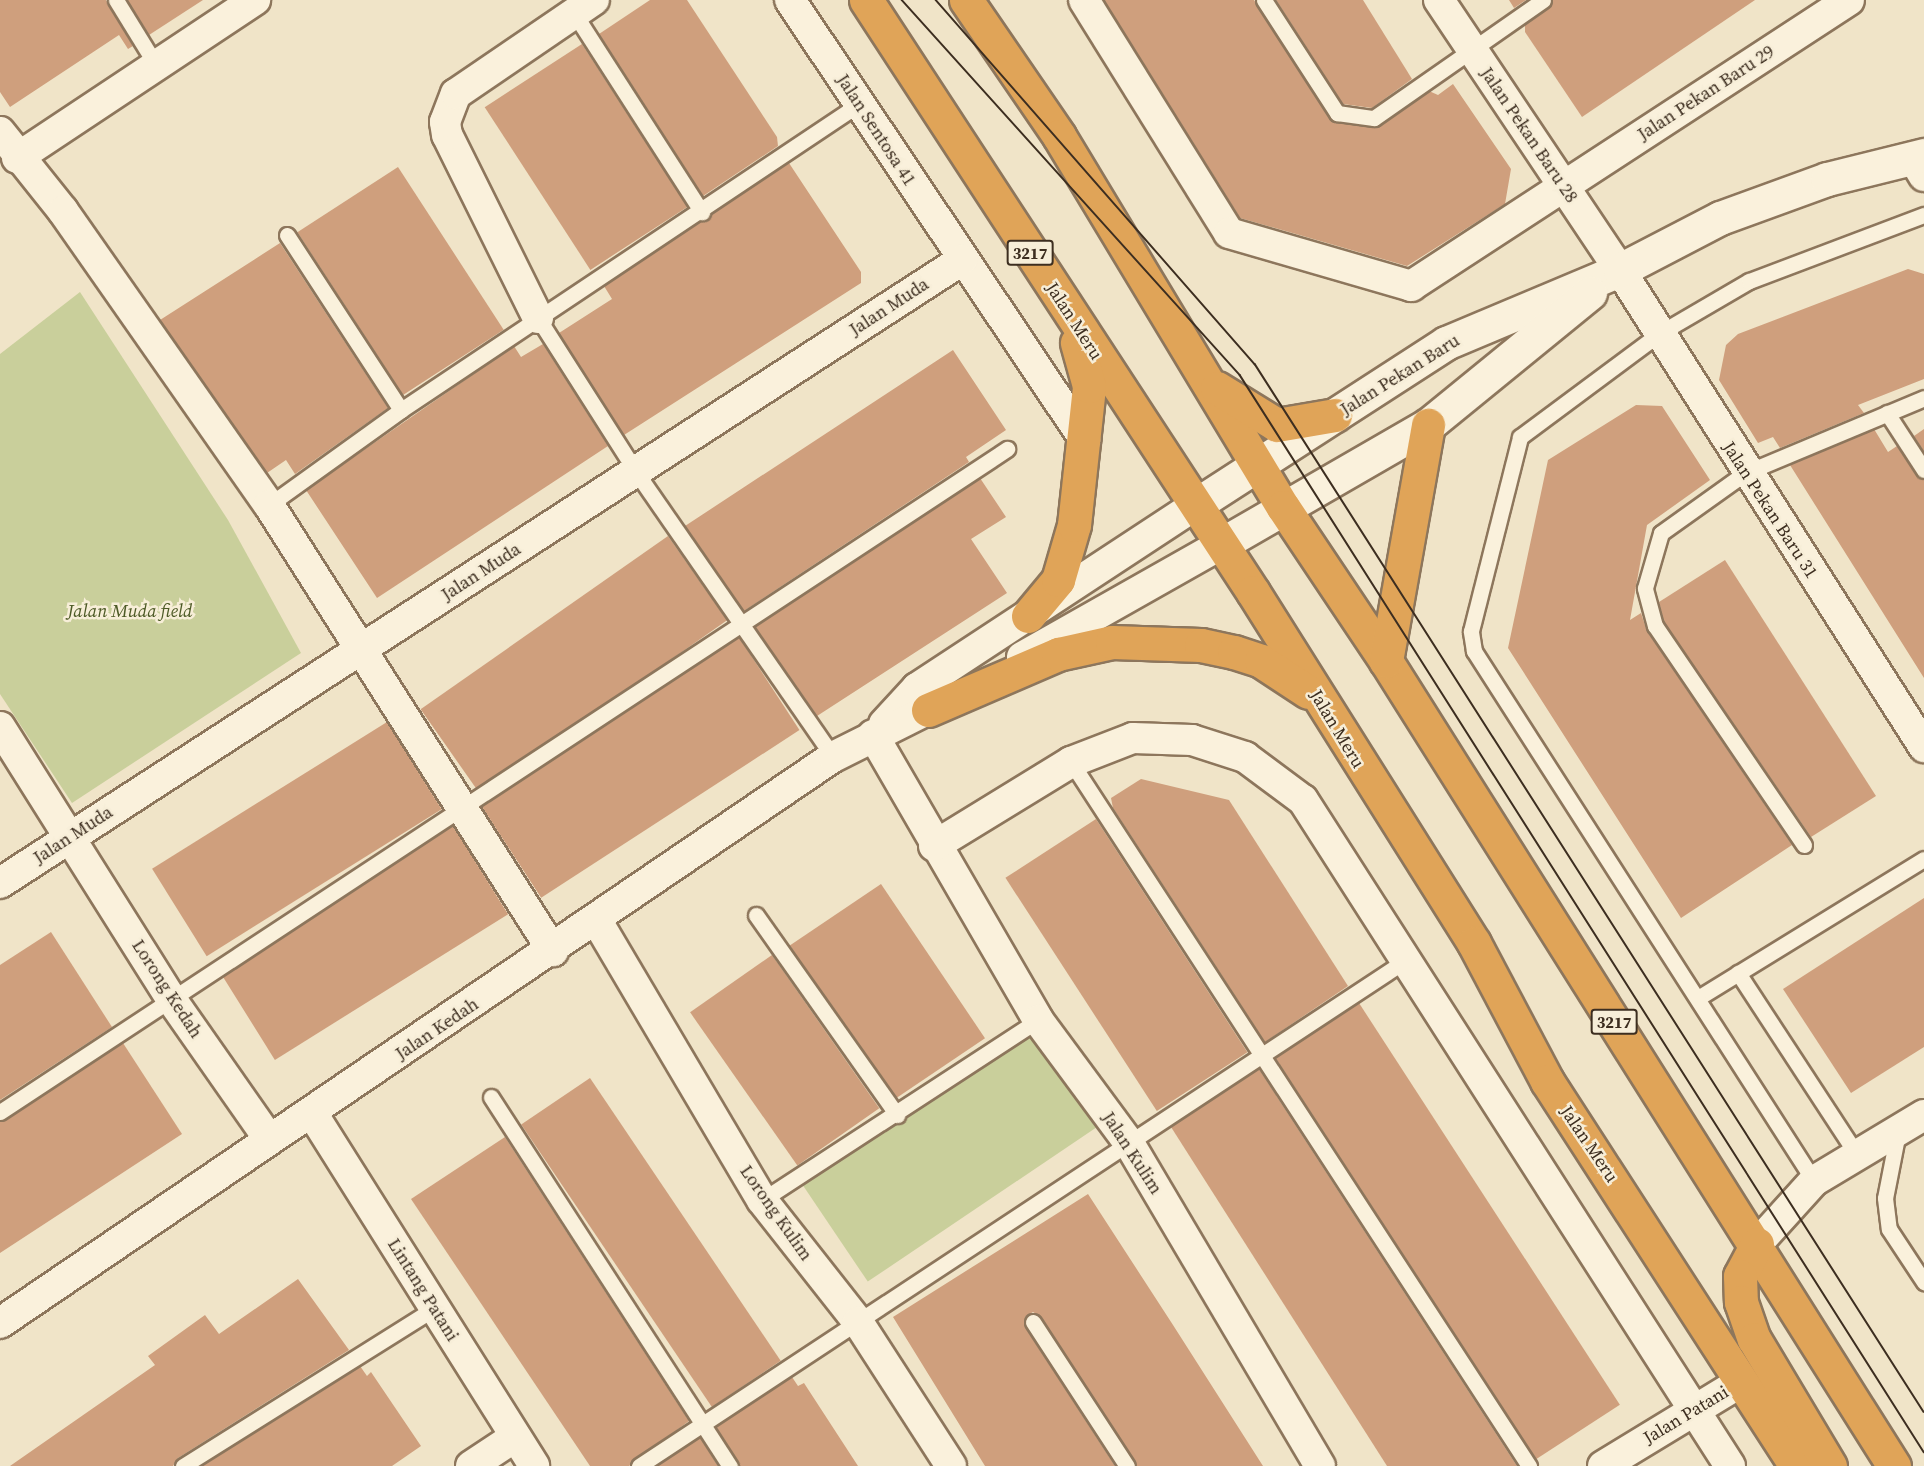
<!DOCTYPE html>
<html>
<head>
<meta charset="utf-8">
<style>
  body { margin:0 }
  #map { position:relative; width:1924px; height:1466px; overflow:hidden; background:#f0e4c8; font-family:"Source Serif 4",serif }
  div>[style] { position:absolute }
  .green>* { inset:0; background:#c9cf9b; transform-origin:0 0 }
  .building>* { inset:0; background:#cf9f7d; transform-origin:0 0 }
  .roads { filter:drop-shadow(2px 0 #8d765c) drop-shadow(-2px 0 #8d765c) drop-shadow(0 2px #8d765c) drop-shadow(0 -2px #8d765c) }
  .lane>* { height:15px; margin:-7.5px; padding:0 7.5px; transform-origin:7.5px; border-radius:7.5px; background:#faf1dc }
  .street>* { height:30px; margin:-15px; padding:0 15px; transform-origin:15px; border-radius:15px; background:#faf1dc }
  .secondary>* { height:33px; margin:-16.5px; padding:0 16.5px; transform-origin:16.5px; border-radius:16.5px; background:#faf1dc }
  .highway>* { height:33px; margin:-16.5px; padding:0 16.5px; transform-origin:16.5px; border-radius:16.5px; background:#e0a458 }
  .tram>* { height:1.5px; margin:-0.75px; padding:0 0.75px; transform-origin:0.75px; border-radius:0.75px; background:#3d2e20 }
  span { translate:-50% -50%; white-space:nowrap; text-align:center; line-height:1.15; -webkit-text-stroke:5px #f7eed8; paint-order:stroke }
  .shield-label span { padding:2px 4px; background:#f7eed8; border:2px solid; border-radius:4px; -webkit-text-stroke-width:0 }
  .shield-label { font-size:16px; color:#3d2e20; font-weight:700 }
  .street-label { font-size:18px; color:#3d2e20 }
  .park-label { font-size:18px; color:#4d5a26; font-style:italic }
</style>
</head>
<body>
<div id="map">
  <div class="green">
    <i style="clip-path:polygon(80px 292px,228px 520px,301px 653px,72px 803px,0 694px,0 354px)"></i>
    <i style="left:1038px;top:1010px;width:130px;height:293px;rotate:56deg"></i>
  </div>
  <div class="building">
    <i style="clip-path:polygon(0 0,106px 0,133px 46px,128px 49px,119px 35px,10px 107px,0 92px)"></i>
    <i style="clip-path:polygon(127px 0,203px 0,149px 35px)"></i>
    <i style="clip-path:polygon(650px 0,687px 0,777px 137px,778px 146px,703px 196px,599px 34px)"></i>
    <i style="clip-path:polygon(1104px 0,1254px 0,1335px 123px,1379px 126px,1429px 91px,1438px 95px,1453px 84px,1511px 169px,1505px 204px,1407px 266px,1240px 218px)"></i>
    <i style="clip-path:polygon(1276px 0,1363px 0,1412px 79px,1372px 108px,1343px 104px)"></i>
    <i style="clip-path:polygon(1509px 0,1526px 0,1514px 8px)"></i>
    <i style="clip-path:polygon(1553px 0,1755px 0,1582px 117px,1525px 32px,1525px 24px)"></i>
    <i style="left:582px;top:44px;width:194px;height:116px;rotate:57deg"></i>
    <i style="clip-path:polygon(789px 163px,861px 272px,861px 283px,624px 435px,559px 333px,612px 299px,604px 286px)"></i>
    <i style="left:398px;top:167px;width:194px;height:120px;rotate:57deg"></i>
    <i style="clip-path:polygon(280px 243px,388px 408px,295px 474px,286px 460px,267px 473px,160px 320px)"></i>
    <i style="clip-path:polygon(1908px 269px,1924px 274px,1924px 379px,1858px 405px,1864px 413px,1780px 448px,1773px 437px,1758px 443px,1719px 380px,1726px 345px,1738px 334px)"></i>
    <i style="clip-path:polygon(543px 344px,608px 446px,377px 598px,306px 490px,514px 346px,521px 357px)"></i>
    <i style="clip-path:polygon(953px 350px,1006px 430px,966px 457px,969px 462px,744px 611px,685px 526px)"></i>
    <i style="clip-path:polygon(1636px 405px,1662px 406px,1710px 480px,1647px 525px,1630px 620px,1641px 613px,1647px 631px,1792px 845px,1681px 918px,1508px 648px,1548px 460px)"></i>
    <i style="clip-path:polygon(1874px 429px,1888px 452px,1897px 446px,1924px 480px,1924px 678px,1790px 465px)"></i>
    <i style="clip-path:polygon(1924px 429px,1924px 452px,1914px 436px)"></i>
    <i style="clip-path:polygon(980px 478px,1006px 517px,971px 539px,1007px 593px,817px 716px,755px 627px)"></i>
    <i style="left:668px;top:536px;width:103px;height:302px;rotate:55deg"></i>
    <i style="clip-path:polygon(1725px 560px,1876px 796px,1811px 837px,1664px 622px,1659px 602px)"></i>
    <i style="left:739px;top:637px;width:111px;height:308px;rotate:57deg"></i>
    <i style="left:387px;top:722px;width:103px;height:277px;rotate:58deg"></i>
    <i style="clip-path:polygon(1141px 779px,1229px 800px,1348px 986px,1265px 1042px,1113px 808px,1111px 798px)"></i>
    <i style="left:1096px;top:819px;width:278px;height:108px;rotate:57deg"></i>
    <i style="left:453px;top:826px;width:104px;height:275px;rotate:58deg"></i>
    <i style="left:881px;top:884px;width:186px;height:110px;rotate:56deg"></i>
    <i style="clip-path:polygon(1924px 898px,1924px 1047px,1851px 1093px,1783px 989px)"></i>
    <i style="clip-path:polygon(51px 932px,112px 1027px,0 1100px,0 965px)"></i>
    <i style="left:772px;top:955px;width:187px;height:100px;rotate:55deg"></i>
    <i style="left:1359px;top:1003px;width:479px;height:100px;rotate:57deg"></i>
    <i style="clip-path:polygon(123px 1043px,182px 1134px,0 1253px,0 1122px)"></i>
    <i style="clip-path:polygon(1259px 1069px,1517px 1466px,1387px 1466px,1171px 1127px)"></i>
    <i style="left:590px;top:1078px;width:341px;height:83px;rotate:56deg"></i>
    <i style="clip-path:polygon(505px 1137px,689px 1421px,629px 1466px,590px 1466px,411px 1199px)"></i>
    <i style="clip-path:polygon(1088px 1194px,1173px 1325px,1263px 1466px,1137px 1466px,1041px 1317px,1033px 1312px,1025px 1317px,1025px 1327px,1115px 1466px,985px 1466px,893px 1317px)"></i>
    <i style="clip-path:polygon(298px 1279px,349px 1350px,178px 1458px,173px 1466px,10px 1466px,155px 1365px,148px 1356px,205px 1315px,219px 1334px)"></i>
    <i style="clip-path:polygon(360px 1366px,367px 1376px,371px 1372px,421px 1446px,392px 1466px,201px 1466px)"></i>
    <i style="clip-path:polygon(792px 1377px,798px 1386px,804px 1383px,858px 1466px,740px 1466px,716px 1427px)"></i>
    <i style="clip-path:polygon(700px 1437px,718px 1466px,657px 1466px)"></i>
  </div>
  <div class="roads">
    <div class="lane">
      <i style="left:116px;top:0;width:76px;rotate:58.4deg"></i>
      <i style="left:1264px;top:0;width:135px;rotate:57.1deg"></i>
      <i style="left:1337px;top:113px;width:37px;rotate:8deg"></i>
      <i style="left:1374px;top:118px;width:206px;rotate:-34.9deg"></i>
      <i style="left:574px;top:13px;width:237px;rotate:57.3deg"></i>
      <i style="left:287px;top:235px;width:209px;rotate:56.9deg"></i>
      <i style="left:538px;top:318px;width:183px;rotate:57.5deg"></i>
      <i style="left:636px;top:472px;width:346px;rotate:55.3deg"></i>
      <i style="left:1887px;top:413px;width:68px;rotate:57deg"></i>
      <i style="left:269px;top:505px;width:163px;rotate:-35.7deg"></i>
      <i style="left:401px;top:410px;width:551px;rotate:-33.75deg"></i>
      <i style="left:1071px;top:762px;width:840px;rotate:56.95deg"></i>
      <i style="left:1804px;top:845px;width:265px;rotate:-124.2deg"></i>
      <i style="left:1655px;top:626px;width:39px;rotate:-105deg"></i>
      <i style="left:1645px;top:588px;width:57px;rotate:-73.8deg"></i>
      <i style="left:1661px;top:533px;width:103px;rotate:-35.5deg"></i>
      <i style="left:1745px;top:473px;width:194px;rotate:-22.7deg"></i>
      <i style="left:756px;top:915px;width:245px;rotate:54.8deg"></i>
      <i style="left:1738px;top:973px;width:217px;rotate:56.8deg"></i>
      <i style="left:1698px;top:998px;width:265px;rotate:-31.6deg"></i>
      <i style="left:491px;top:1097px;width:440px;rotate:57.1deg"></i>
      <i style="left:0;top:1112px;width:1206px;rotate:-33.36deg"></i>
      <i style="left:1898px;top:1132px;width:67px;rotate:101.1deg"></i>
      <i style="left:1885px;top:1198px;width:31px;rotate:83deg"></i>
      <i style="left:1889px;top:1229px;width:64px;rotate:56.6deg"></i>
      <i style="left:1814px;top:1181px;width:630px;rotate:-122.68deg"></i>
      <i style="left:1474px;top:651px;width:20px;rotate:-99deg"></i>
      <i style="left:1471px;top:631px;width:200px;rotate:-75.8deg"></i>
      <i style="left:1520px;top:437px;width:174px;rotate:-36.6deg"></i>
      <i style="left:1660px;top:333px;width:103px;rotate:-30.3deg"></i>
      <i style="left:1749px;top:281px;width:187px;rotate:-20.7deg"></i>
      <i style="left:762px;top:1200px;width:330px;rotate:-33.1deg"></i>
      <i style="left:1033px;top:1322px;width:172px;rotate:56.9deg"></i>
      <i style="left:183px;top:1466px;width:297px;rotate:-32.1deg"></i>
      <i style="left:639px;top:1466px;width:919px;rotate:-33.41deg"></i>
    </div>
    <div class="street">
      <i style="left:790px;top:0;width:530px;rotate:56.16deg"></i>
      <i style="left:1084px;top:0;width:274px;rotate:58.1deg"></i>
      <i style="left:1229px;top:233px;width:190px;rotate:16.2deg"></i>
      <i style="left:1411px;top:286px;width:523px;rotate:-33.14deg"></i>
      <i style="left:1439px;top:0;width:325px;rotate:56.2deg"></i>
      <i style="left:1620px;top:270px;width:566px;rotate:57.49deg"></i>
      <i style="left:0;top:132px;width:101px;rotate:51.4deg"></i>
      <i style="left:63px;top:211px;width:359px;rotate:55deg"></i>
      <i style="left:269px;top:505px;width:529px;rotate:57.51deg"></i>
      <i style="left:17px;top:158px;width:286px;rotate:-33.6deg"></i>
      <i style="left:1913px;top:158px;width:21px;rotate:59deg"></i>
      <i style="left:538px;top:318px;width:204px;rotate:-116.4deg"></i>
      <i style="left:447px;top:135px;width:13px;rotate:-99deg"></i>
      <i style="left:445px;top:122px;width:30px;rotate:-69deg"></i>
      <i style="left:456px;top:94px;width:167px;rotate:-34.3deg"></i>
      <i style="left:1022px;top:657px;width:227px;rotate:-29.5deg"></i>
      <i style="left:884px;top:724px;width:49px;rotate:-47.5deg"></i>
      <i style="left:917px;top:688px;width:331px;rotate:-33.3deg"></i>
      <i style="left:0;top:727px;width:321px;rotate:57.8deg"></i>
      <i style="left:171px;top:999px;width:171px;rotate:55deg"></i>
      <i style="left:873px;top:735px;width:329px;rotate:59.9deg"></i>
      <i style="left:1038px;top:1020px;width:153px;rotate:53.5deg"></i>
      <i style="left:1129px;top:1143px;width:375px;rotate:59.4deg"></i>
      <i style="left:934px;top:846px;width:161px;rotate:-31.5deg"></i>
      <i style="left:1071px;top:762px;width:66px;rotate:-21.2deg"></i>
      <i style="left:1133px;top:738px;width:59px;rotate:1.9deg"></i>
      <i style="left:1192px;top:740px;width:56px;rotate:17.8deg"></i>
      <i style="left:1245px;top:757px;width:72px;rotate:36.6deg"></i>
      <i style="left:1303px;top:800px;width:791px;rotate:57.33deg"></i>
      <i style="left:0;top:883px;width:1146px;rotate:-32.93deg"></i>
      <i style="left:597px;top:921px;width:324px;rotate:59.4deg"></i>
      <i style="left:762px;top:1200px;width:155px;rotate:51.8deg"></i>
      <i style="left:858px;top:1322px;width:171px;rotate:57.1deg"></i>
      <i style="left:312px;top:1113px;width:417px;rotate:57.8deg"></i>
      <i style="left:1757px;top:1244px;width:85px;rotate:-47.9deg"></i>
      <i style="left:1814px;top:1181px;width:128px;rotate:-31deg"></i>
      <i style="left:0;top:1323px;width:1007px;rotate:-34.2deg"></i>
      <i style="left:833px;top:757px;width:130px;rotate:-26.6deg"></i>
      <i style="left:471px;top:1466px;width:53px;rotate:-33.4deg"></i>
      <i style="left:1603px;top:1466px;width:158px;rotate:-31.3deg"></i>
    </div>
    <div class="secondary">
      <i style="left:1194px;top:506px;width:300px;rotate:-32.9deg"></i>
      <i style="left:1446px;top:343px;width:189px;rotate:-22.8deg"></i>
      <i style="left:1620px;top:270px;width:113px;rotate:-27.5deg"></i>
      <i style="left:1720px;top:218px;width:114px;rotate:-20deg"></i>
      <i style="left:1827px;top:179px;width:100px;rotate:-13.9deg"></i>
      <i style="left:1220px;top:545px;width:240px;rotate:-30deg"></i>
      <i style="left:1428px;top:425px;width:209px;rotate:-39.2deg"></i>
    </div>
    <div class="highway">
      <i style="left:866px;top:0;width:707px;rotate:56.83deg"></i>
      <i style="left:1253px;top:592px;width:415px;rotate:57.8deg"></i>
      <i style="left:1474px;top:943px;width:156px;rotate:62.1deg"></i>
      <i style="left:1547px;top:1081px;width:459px;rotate:57.1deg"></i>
      <i style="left:966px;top:0;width:165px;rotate:55.6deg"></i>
      <i style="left:1059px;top:136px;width:433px;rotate:58.9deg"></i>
      <i style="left:1283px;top:507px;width:185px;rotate:56.2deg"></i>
      <i style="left:1386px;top:661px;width:952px;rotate:57.75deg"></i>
      <i style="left:1217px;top:388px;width:70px;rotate:31.7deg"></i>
      <i style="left:1277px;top:425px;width:59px;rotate:-9.8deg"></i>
      <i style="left:1028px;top:616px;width:47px;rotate:-50.2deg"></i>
      <i style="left:1058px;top:580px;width:57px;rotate:-73.8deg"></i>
      <i style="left:1074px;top:525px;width:140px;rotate:-83.8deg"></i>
      <i style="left:1089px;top:386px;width:45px;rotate:-105.6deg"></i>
      <i style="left:1386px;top:661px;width:240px;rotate:-79.9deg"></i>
      <i style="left:928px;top:710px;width:142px;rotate:-23.3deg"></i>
      <i style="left:1058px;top:654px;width:55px;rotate:-12.5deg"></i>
      <i style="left:1112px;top:642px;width:89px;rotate:1.9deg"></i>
      <i style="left:1201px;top:645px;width:34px;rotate:12deg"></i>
      <i style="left:1234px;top:652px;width:28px;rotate:18deg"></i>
      <i style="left:1261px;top:661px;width:56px;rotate:33.4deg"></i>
      <i style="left:1757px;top:1244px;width:36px;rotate:118deg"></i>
      <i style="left:1740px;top:1276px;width:26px;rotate:88deg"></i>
      <i style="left:1741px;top:1302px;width:39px;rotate:71deg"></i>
      <i style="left:1754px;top:1339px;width:148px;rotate:59.1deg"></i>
    </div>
  </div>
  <div class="tram">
    <i style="left:902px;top:0;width:505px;rotate:47.97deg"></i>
    <i style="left:1240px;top:375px;width:1276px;rotate:57.58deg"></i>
    <i style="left:936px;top:0;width:484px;rotate:48.8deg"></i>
    <i style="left:1255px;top:364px;width:1243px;rotate:57.45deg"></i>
  </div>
  <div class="shield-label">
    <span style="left:1030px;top:253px">3217</span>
    <span style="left:1614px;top:1022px">3217</span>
  </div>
  <div class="street-label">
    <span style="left:1706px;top:93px;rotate:-33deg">Jalan Pekan Baru 29</span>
    <span style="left:876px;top:130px;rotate:57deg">Jalan Sentosa 41</span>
    <span style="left:1529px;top:135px;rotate:56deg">Jalan Pekan Baru 28</span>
    <span style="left:889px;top:307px;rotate:-33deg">Jalan Muda</span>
    <span style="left:1074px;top:321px;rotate:57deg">Jalan Meru</span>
    <span style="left:1400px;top:375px;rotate:-32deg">Jalan Pekan Baru</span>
    <span style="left:1770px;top:510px;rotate:57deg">Jalan Pekan Baru 31</span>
    <span style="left:481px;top:572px;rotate:-33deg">Jalan Muda</span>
    <span style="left:1337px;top:729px;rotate:59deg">Jalan Meru</span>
    <span style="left:73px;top:835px;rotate:-33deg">Jalan Muda</span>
    <span style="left:167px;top:989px;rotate:57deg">Lorong Kedah</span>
    <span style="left:437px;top:1029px;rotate:-34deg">Jalan Kedah</span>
    <span style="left:1589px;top:1144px;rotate:56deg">Jalan Meru</span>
    <span style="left:1132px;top:1153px;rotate:57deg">Jalan Kulim</span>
    <span style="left:776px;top:1213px;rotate:55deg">Lorong Kulim</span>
    <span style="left:423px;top:1290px;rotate:58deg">Lintang Patani</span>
    <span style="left:1686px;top:1415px;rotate:-31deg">Jalan Patani</span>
  </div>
  <div class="park-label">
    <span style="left:130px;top:611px">Jalan Muda field</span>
  </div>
</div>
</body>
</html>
